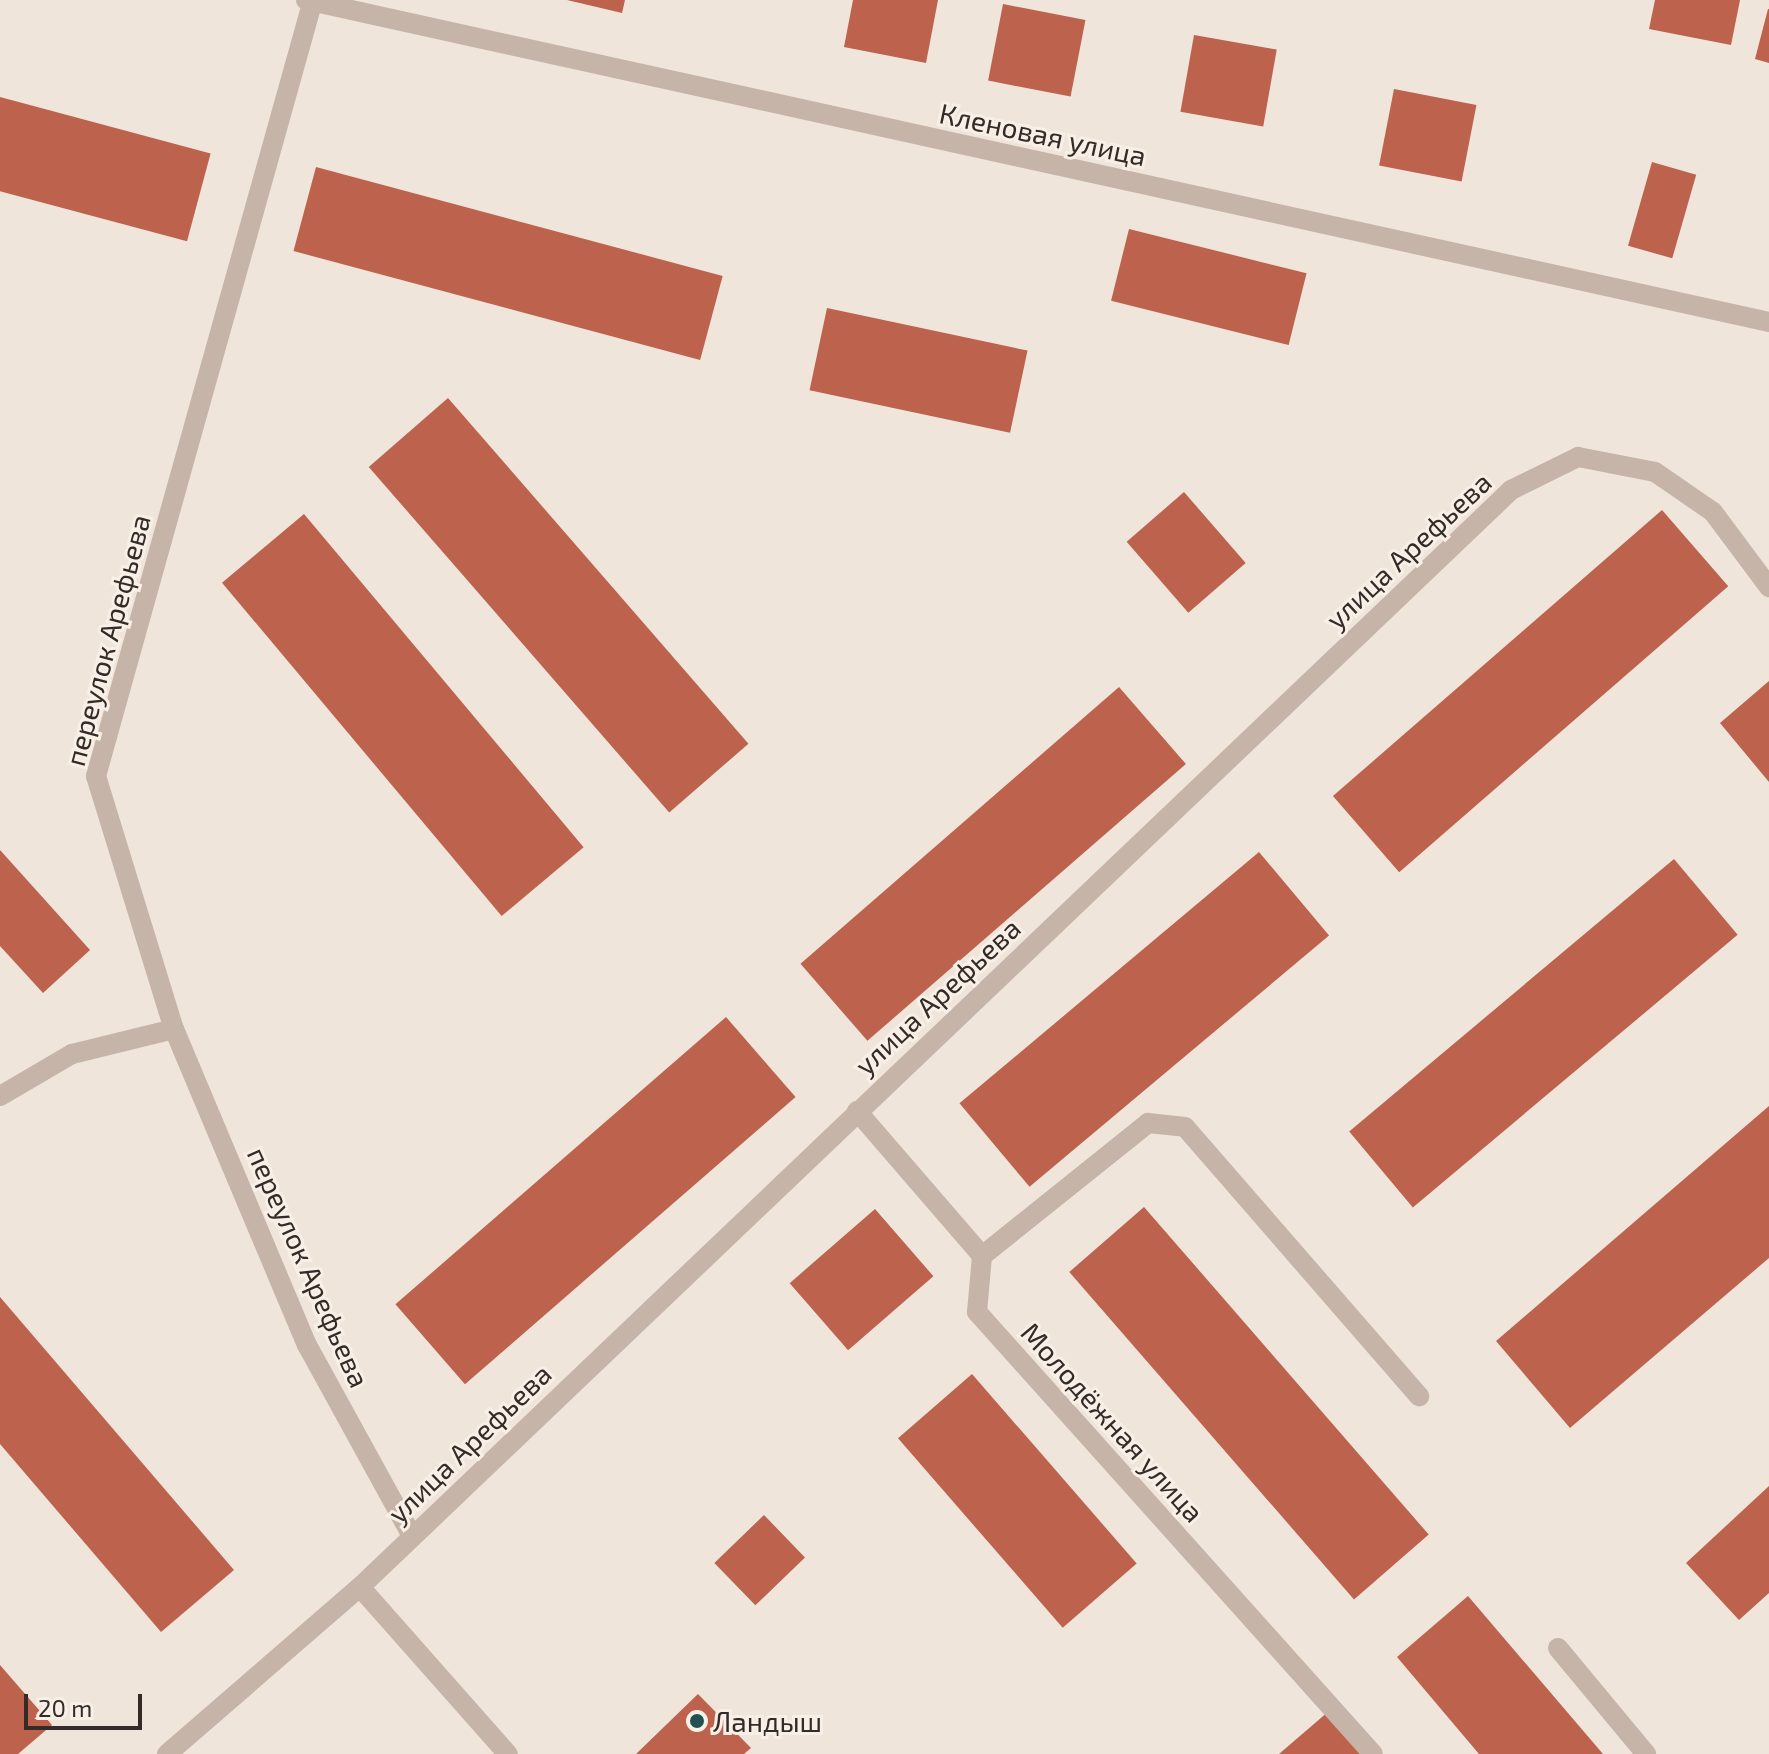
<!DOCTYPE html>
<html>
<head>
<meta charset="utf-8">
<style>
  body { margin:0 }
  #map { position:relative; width:1769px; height:1754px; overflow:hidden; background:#efe5db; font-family:"Exo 2",sans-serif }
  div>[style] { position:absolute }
  .building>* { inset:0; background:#bc624d; transform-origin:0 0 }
  .minor>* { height:20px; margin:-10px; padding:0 10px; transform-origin:10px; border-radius:10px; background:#c6b4a8 }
  .dots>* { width:22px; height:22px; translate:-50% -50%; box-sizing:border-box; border:4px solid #f8efe7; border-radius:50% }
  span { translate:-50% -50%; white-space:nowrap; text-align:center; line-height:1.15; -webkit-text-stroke:6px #f8efe7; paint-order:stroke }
  .street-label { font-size:28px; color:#342b28 }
  .poi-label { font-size:28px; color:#342b28 }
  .left { translate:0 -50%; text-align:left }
  .scale { position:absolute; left:24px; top:1694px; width:118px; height:36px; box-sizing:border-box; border:4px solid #342b28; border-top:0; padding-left:10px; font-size:24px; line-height:28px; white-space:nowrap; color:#342b28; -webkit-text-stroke:6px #f8efe7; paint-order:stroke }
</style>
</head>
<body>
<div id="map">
  <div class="building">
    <i style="clip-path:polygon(567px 0,625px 0,622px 13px)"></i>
    <i style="clip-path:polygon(853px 0,938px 0,926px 63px,844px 47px)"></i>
    <i style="clip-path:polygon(1655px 0,1740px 0,1731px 45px,1649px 29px)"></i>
    <i style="left:1003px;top:4px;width:84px;height:78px;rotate:11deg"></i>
    <i style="clip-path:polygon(1768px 9px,1769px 9px,1769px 63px,1755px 59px)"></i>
    <i style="left:1194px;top:35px;width:84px;height:78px;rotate:10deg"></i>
    <i style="left:1394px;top:89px;width:84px;height:78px;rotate:11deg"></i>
    <i style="left:0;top:97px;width:218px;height:91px;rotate:15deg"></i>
    <i style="left:1652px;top:162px;width:46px;height:87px;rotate:16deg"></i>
    <i style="left:316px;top:167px;width:421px;height:87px;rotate:15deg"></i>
    <i style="left:1129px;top:229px;width:183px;height:74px;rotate:14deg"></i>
    <i style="left:827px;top:308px;width:205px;height:84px;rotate:12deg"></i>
    <i style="left:448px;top:398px;width:458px;height:105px;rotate:49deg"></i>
    <i style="left:1184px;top:492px;width:94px;height:76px;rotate:49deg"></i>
    <i style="left:1662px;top:510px;width:101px;height:436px;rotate:49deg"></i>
    <i style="left:304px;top:514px;width:435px;height:107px;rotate:50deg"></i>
    <i style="clip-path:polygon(1769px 681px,1769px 782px,1720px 723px)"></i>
    <i style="left:1119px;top:687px;width:102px;height:422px;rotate:49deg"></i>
    <i style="clip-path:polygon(0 850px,90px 950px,43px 993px,0 946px)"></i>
    <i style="left:1259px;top:852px;width:109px;height:391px;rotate:50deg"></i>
    <i style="left:1674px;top:859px;width:99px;height:424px;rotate:50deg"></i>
    <i style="left:726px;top:1017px;width:106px;height:438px;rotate:49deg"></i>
    <i style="clip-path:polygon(1769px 1106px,1769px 1258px,1570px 1428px,1496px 1341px)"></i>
    <i style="left:1144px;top:1207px;width:434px;height:99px;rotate:49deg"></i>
    <i style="left:875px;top:1209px;width:89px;height:113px;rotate:49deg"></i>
    <i style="clip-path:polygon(0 1297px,234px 1570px,161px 1632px,0 1444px)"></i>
    <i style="left:972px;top:1374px;width:251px;height:98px;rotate:49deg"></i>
    <i style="clip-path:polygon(1769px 1486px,1769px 1593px,1739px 1620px,1686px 1563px)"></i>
    <i style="left:764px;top:1515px;width:59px;height:69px;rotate:46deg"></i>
    <i style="clip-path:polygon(1468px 1596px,1603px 1754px,1479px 1754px,1397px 1657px)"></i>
    <i style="clip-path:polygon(0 1665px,52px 1725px,18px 1754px,0 1754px)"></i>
    <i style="clip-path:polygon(698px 1694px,751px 1748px,744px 1754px,636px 1754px)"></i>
    <i style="clip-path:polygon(1329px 1711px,1366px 1754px,1279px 1754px)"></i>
  </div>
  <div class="minor">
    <i style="left:306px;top:0;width:1498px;rotate:12.41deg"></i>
    <i style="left:313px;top:0;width:806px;rotate:105.62deg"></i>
    <i style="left:96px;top:776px;width:265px;rotate:72.9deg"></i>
    <i style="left:174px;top:1029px;width:343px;rotate:67.2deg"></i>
    <i style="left:307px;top:1345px;width:218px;rotate:61.2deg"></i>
    <i style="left:0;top:1096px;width:83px;rotate:-30.3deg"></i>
    <i style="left:72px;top:1054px;width:105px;rotate:-13.8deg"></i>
    <i style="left:857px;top:1111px;width:191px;rotate:49.2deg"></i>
    <i style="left:982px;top:1256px;width:56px;rotate:95.1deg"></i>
    <i style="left:977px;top:1312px;width:593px;rotate:48.14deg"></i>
    <i style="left:982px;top:1256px;width:213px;rotate:-38.7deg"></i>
    <i style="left:1148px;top:1123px;width:37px;rotate:6deg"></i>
    <i style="left:1185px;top:1127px;width:357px;rotate:49deg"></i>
    <i style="left:360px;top:1587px;width:223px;rotate:48.5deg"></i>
    <i style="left:1558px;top:1648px;width:138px;rotate:50.3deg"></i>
    <i style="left:167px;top:1754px;width:255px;rotate:-40.9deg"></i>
    <i style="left:360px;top:1587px;width:1590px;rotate:-43.62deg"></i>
    <i style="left:1511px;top:490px;width:75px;rotate:-26.2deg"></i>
    <i style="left:1578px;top:457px;width:78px;rotate:11deg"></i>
    <i style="left:1655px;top:472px;width:70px;rotate:34.6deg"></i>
    <i style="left:1713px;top:512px;width:94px;rotate:53.3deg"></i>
  </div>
  <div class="dots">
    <i style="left:697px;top:1721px;background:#215152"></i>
  </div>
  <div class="street-label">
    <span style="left:1043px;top:134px;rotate:12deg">Кленовая улица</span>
    <span style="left:1408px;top:550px;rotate:-43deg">улица Арефьева</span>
    <span style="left:107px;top:640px;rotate:-75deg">переулок Арефьева</span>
    <span style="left:937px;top:996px;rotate:-43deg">улица Арефьева</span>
    <span style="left:309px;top:1267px;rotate:66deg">переулок Арефьева</span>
    <span style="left:1113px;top:1422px;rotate:48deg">Молодёжная улица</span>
    <span style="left:469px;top:1443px;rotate:-44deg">улица Арефьева</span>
  </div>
  <div class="poi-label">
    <span class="left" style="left:713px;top:1721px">Ландыш</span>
  </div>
  <div class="scale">20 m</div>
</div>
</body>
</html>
